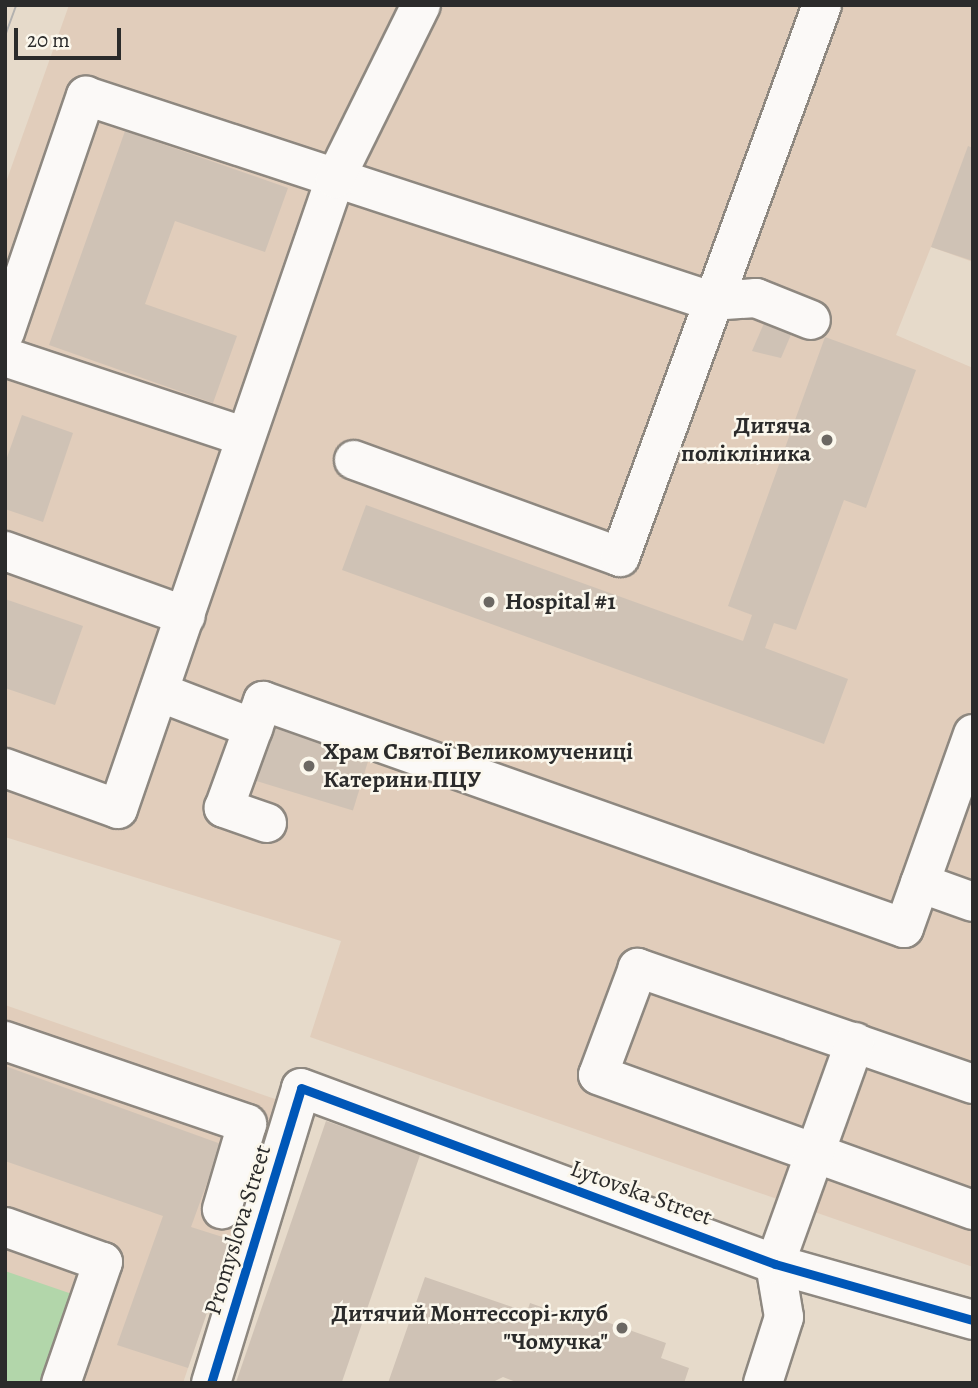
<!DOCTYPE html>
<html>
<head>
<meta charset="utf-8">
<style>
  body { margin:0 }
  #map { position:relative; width:978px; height:1388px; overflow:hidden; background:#e6daca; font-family:Alegreya,serif }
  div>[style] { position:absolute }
  .built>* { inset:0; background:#e1cdbb }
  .green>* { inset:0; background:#b2d6aa }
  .building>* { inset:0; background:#cfc2b5; transform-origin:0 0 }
  .roads { filter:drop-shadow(2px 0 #8e8880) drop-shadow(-2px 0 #8e8880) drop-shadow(0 2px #8e8880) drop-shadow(0 -2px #8e8880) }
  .minor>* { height:38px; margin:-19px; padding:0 19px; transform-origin:19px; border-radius:19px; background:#fbf9f7 }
  .tram>* { height:2px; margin:-1px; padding:0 1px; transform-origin:1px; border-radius:1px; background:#b3b1af }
  .cycleway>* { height:9px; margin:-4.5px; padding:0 4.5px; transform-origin:4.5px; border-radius:4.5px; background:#0057b8 }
  .dots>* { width:19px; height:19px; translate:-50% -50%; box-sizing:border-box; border:4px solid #fbf7ec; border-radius:50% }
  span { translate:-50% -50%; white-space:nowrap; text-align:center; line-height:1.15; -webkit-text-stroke:5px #fbf7ec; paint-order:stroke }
  .poi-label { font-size:24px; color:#2b2b2b; font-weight:700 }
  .right { translate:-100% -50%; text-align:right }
  .left { translate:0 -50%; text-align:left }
  .street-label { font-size:24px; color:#2b2b2b }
  .frame { position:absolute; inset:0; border:7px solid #2b2b2b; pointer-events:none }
  .scale { position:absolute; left:14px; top:28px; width:107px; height:32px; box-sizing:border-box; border:4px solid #2b2b2b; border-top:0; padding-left:9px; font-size:21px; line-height:24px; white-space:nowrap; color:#2b2b2b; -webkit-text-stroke:5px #fbf7ec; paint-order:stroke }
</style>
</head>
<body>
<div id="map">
  <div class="built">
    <i style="clip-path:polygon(69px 5px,973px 5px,973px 262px,931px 247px,896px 335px,973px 368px,973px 1267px,310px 1037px,341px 941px,5px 837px,5px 185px)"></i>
    <i style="clip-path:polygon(5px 1005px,278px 1100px,183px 1383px,5px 1383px)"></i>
  </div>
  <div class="green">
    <i style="clip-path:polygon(5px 1271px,72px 1294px,39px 1383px,5px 1383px)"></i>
  </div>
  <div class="building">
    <i style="clip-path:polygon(125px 131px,288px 188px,265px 252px,175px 221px,145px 304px,237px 336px,213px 403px,49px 345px)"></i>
    <i style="clip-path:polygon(968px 146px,973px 148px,973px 261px,931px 247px)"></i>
    <i style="clip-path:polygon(765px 321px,793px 330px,781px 358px,752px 351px)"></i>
    <i style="clip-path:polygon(825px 337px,916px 370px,866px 508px,844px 500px,796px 630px,774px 623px,765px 648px,848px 679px,824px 744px,342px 570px,366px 505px,743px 641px,752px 615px,728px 606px)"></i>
    <i style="clip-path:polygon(22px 415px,73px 433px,43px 522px,5px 509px,5px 463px)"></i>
    <i style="clip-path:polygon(5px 599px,83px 626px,55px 705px,5px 688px)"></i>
    <i style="left:265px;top:722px;width:110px;height:59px;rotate:17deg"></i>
    <i style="clip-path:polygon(5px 1066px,221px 1144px,191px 1227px,232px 1240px,188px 1368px,117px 1345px,163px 1216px,5px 1161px)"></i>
    <i style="left:326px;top:1121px;width:100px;height:277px;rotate:19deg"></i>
    <i style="clip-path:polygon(425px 1277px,527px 1312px,530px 1303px,581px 1321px,584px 1314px,666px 1343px,661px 1358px,689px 1368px,684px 1383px,519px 1383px,503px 1377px,491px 1383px,388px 1383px)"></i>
  </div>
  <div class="roads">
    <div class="minor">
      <i style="left:5px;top:332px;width:250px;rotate:-71.1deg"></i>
      <i style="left:86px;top:96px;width:658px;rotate:18.16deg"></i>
      <i style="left:711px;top:301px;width:45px;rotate:-3.8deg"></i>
      <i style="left:756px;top:298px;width:59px;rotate:21.8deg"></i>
      <i style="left:5px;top:357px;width:253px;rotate:18.4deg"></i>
      <i style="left:354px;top:460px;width:283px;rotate:20deg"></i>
      <i style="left:620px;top:557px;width:588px;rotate:-69.9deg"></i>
      <i style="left:5px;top:551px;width:192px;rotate:19.8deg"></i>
      <i style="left:159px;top:692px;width:101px;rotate:21deg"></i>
      <i style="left:5px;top:768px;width:120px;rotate:19.9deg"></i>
      <i style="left:118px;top:809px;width:666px;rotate:-70.99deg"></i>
      <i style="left:335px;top:179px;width:194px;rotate:-63.7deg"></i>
      <i style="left:267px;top:823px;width:46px;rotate:-160.8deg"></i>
      <i style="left:224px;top:808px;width:114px;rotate:-70deg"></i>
      <i style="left:263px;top:701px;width:680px;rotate:19.5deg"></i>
      <i style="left:904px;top:928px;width:206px;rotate:-70.4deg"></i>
      <i style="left:920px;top:883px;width:56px;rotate:19.7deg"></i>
      <i style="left:5px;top:1041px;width:256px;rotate:18.9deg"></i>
      <i style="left:247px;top:1124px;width:89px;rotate:106.4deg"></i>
      <i style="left:973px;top:1084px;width:355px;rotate:-160.9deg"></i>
      <i style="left:638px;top:968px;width:114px;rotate:110.5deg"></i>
      <i style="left:598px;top:1075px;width:399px;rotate:19.8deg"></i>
      <i style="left:5px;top:1227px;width:104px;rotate:19.7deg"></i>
      <i style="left:103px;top:1262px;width:128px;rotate:109.1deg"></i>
      <i style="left:211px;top:1383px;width:308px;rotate:-73deg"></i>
      <i style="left:301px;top:1088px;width:506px;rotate:20.37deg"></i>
      <i style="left:775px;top:1264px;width:206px;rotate:15.8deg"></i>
      <i style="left:763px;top:1383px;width:69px;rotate:-72.3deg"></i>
      <i style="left:784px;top:1317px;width:54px;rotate:-99.6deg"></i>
      <i style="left:775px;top:1264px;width:236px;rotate:-70.2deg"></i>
    </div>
  </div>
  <div class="tram">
    <i style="left:5px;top:36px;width:33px;rotate:-70deg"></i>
  </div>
  <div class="cycleway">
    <i style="left:211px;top:1383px;width:308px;rotate:-73deg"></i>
    <i style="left:301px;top:1088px;width:506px;rotate:20.37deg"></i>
    <i style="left:775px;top:1264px;width:206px;rotate:15.8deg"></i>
  </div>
  <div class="dots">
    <i style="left:827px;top:440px;background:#6c6863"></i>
    <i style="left:489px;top:602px;background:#6c6863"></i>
    <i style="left:309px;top:766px;background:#6c6863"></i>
    <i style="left:622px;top:1328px;background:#6c6863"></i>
  </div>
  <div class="poi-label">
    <span class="right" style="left:811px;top:440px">Дитяча<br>полікліника</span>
    <span class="left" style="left:505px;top:602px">Hospital #1</span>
    <span class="left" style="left:323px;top:766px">Храм Святої Великомучениці<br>Катерини ПЦУ</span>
    <span class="right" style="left:608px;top:1328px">Дитячий Монтессорі-клуб<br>"Чомучка"</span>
  </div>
  <div class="street-label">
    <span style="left:641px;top:1193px;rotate:20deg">Lytovska Street</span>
    <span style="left:238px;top:1230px;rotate:-73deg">Promyslova Street</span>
  </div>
  <div class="frame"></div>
  <div class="scale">20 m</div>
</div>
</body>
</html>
